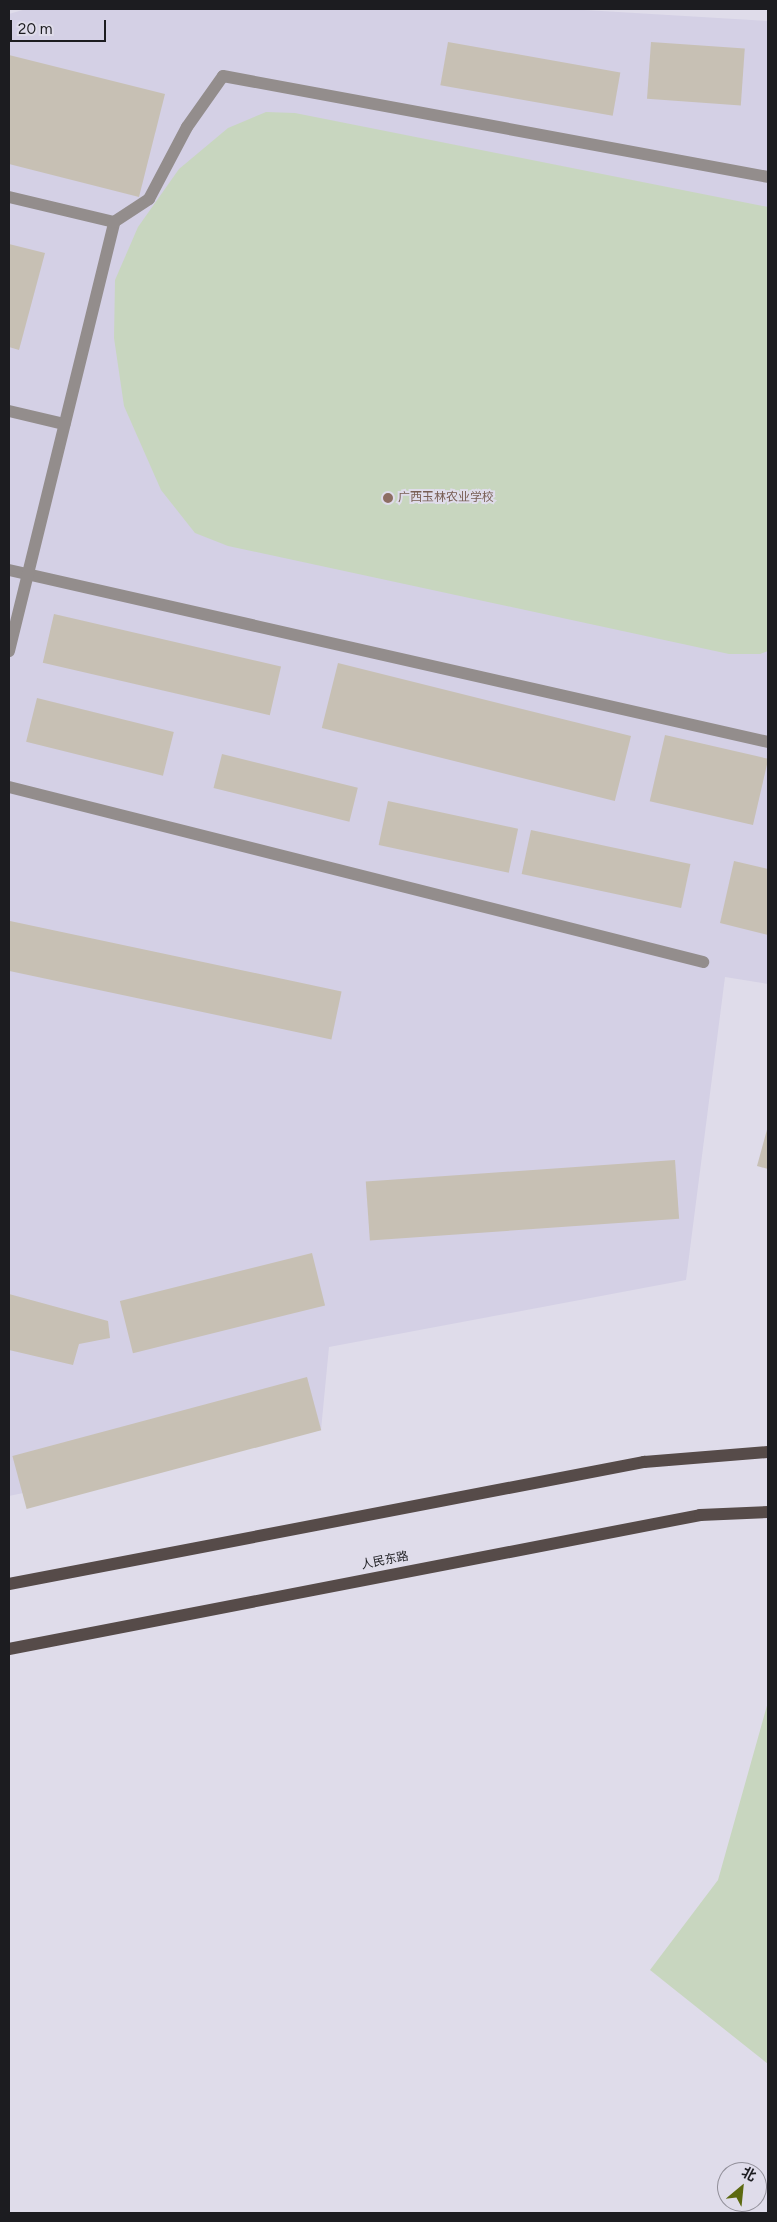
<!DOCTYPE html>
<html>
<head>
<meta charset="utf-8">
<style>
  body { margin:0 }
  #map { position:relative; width:777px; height:2222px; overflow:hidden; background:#dfdcea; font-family:Figtree,"Noto Sans SC",sans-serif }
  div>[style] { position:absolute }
  .built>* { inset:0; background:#d4d0e5 }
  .green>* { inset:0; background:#c8d6bf }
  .building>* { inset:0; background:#c7c0b4; transform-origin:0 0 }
  .minor>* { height:12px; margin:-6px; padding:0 6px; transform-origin:6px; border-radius:6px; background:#938d8c }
  .major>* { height:12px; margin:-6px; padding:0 6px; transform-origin:6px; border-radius:6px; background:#564b49 }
  .dots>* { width:14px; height:14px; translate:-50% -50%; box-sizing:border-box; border:2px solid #dfdcea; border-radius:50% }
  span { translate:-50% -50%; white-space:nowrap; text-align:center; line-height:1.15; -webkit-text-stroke:4px #dfdcea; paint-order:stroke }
  .education-label { font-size:12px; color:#785e54 }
  .left { translate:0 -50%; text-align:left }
  .street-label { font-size:12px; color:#1c1c20 }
  .frame { position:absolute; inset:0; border:10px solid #1c1c20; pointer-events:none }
  .north { position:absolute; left:717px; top:2162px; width:50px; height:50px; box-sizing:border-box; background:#dfdcea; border:1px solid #918f99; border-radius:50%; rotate:28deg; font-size:14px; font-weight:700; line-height:20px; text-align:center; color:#1c1c20 }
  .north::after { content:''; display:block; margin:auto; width:18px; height:22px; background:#5c6910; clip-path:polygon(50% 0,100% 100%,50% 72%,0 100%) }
  .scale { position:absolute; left:10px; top:20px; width:96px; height:22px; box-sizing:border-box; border:2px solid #1c1c20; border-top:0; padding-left:6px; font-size:15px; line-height:18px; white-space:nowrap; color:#1c1c20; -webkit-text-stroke:4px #dfdcea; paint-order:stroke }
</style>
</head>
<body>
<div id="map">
  <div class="built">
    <i style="clip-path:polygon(26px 9px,568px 9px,768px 21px,768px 984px,725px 977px,686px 1280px,329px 1347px,321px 1430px,9px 1496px,9px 14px)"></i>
  </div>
  <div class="green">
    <i style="clip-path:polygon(266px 112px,295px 113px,768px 207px,768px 651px,760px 654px,729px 654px,228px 546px,195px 533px,161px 490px,124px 406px,114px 338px,115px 280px,138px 227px,179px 169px,228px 128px)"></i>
    <i style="clip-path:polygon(768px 1702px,768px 2064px,650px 1970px,718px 1880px)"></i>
  </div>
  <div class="building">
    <i style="left:448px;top:42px;width:175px;height:44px;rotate:10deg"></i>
    <i style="left:651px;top:42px;width:94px;height:57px;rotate:4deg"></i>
    <i style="clip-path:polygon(9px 55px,165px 94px,139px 197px,9px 164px)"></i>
    <i style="clip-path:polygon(9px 244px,45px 253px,19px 350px,9px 347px)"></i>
    <i style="left:54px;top:614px;width:233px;height:50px;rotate:13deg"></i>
    <i style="left:338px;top:663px;width:302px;height:67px;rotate:14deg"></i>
    <i style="left:37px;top:698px;width:141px;height:45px;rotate:14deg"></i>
    <i style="left:665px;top:735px;width:106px;height:68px;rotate:13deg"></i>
    <i style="left:222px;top:754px;width:140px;height:35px;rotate:14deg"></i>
    <i style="left:388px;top:801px;width:133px;height:45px;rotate:12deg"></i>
    <i style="left:531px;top:830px;width:163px;height:45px;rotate:12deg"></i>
    <i style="clip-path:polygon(734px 861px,768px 869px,768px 935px,720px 923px)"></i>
    <i style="left:10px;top:921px;width:339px;height:49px;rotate:12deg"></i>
    <i style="clip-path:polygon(768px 1126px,768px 1169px,757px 1166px)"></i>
    <i style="left:675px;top:1160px;width:59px;height:310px;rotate:86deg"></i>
    <i style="left:312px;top:1253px;width:54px;height:198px;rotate:76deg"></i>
    <i style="clip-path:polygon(9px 1294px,108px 1321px,110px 1338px,79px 1344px,73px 1365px,9px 1350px)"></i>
    <i style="left:307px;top:1377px;width:55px;height:305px;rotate:75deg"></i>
  </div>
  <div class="minor">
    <i style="left:9px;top:197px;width:108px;rotate:13.4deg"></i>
    <i style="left:9px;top:411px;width:57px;rotate:13.3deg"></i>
    <i style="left:9px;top:570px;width:778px;rotate:12.77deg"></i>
    <i style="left:9px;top:651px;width:442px;rotate:-76.2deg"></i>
    <i style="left:114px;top:222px;width:42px;rotate:-33.3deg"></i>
    <i style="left:149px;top:199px;width:81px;rotate:-62.2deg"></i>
    <i style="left:187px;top:127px;width:62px;rotate:-54.8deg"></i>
    <i style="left:223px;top:76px;width:554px;rotate:10.5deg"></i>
    <i style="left:9px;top:787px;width:716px;rotate:14.15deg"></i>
  </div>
  <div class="major">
    <i style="left:9px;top:1584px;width:647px;rotate:-10.88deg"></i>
    <i style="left:644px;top:1462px;width:124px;rotate:-4.6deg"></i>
    <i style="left:9px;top:1649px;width:704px;rotate:-10.97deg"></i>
    <i style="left:700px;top:1515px;width:68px;rotate:-2.5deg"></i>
  </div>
  <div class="dots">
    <i style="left:388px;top:498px;background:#8d6e63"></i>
  </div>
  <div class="education-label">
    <span class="left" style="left:398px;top:498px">广西玉林农业学校</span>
  </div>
  <div class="street-label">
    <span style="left:385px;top:1561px;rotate:-11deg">人民东路</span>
  </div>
  <div class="frame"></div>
  <div class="north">北</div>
  <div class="scale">20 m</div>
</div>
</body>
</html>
